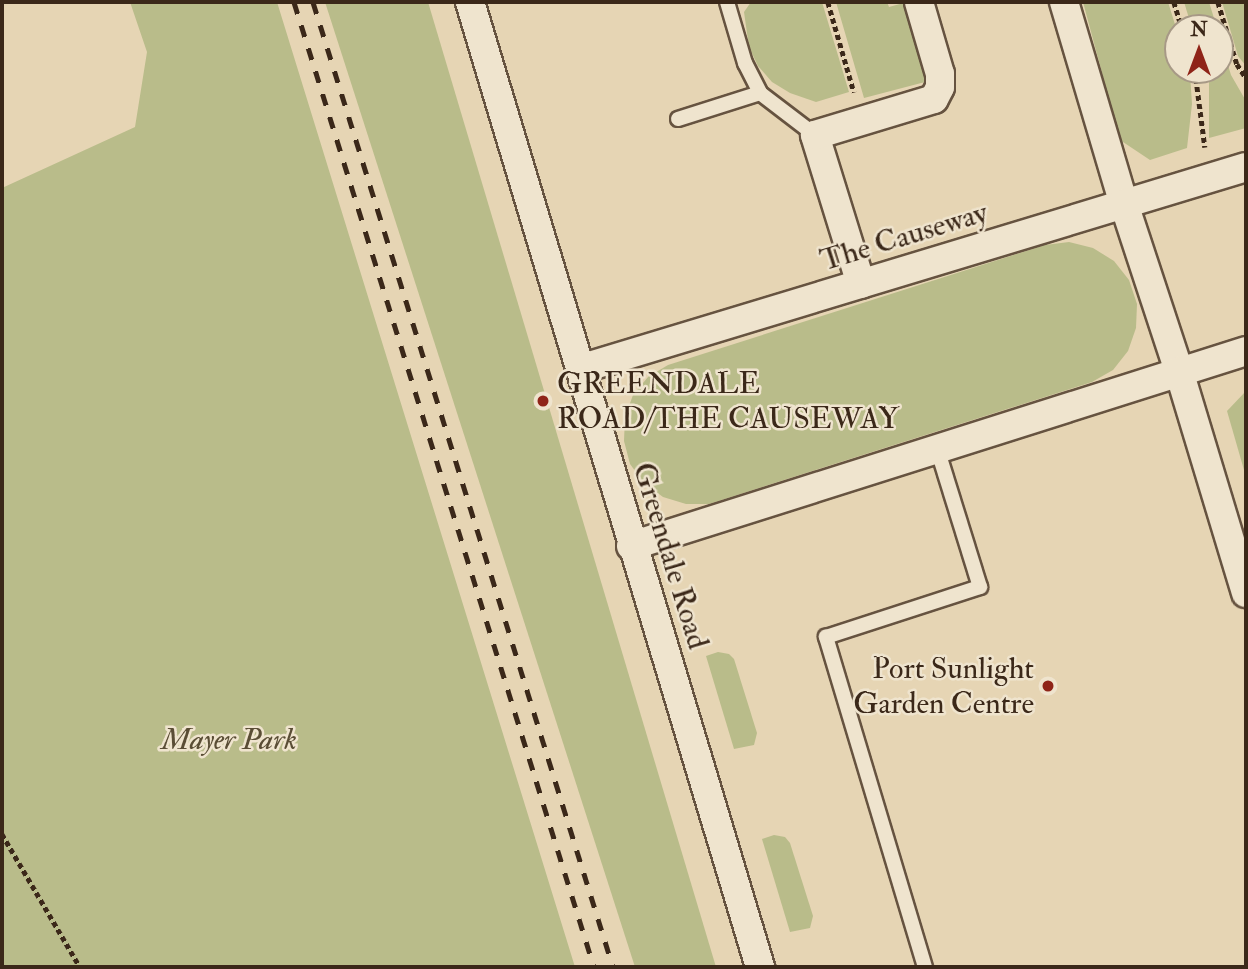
<!DOCTYPE html>
<html>
<head>
<meta charset="utf-8">
<style>
  body { margin:0 }
  #map { position:relative; width:1248px; height:969px; overflow:hidden; background:#e6d5b4; font-family:"IM FELL Double Pica",serif }
  div>[style] { position:absolute }
  .green>* { inset:0; background:#b9bc8a }
  .path>* { height:4.5px; margin-top:-2.25px; transform-origin:0; background:repeating-linear-gradient(90deg,#3b2819 0 5px,transparent 0 8.5px) }
  .roads { filter:drop-shadow(2px 0 #665340) drop-shadow(-2px 0 #665340) drop-shadow(0 2px #665340) drop-shadow(0 -2px #665340) }
  .lane>* { height:14px; margin:-7px; padding:0 7px; transform-origin:7px; border-radius:7px; background:#efe4ce }
  .street>* { height:28px; margin:-14px; padding:0 14px; transform-origin:14px; border-radius:14px; background:#efe4ce }
  .rail>* { height:5px; margin-top:-2.5px; transform-origin:0; background:repeating-linear-gradient(90deg,#3b2819 0 12px,transparent 0 24px) }
  .dots>* { width:19px; height:19px; translate:-50% -50%; box-sizing:border-box; border:4px solid #efe4ce; border-radius:50% }
  span { translate:-50% -50%; white-space:nowrap; text-align:center; line-height:1.15; -webkit-text-stroke:5px #efe4ce; paint-order:stroke }
  .street-label { font-size:30px; color:#3b2819 }
  .poi-label { font-size:30px; color:#3b2819 }
  .left { translate:0 -50%; text-align:left }
  .right { translate:-100% -50%; text-align:right }
  .park-label { font-size:30px; color:#5a4d35; font-style:italic }
  .frame { position:absolute; inset:0; border:4px solid #3b2819; pointer-events:none }
  .north { position:absolute; left:1164px; top:14px; width:70px; height:70px; box-sizing:border-box; background:#efe4ce; border:2px solid #a79986; border-radius:50%; rotate:0deg; font-size:19px; font-weight:700; line-height:28px; text-align:center; color:#3b2819 }
  .north::after { content:''; display:block; margin:auto; width:24px; height:32px; background:#8f2418; clip-path:polygon(50% 0,100% 100%,50% 72%,0 100%) }
</style>
</head>
<body>
<div id="map">
  <div class="green">
    <i style="clip-path:polygon(130px 2px,277px 2px,575px 967px,2px 967px,2px 188px,135px 127px,147px 52px)"></i>
    <i style="clip-path:polygon(325px 2px,428px 2px,716px 967px,635px 967px)"></i>
    <i style="clip-path:polygon(751px 2px,822px 2px,849px 92px,816px 102px,790px 93px,772px 82px,758px 66px,749px 47px,744px 12px)"></i>
    <i style="clip-path:polygon(836px 2px,887px 2px,889px 7px,907px 2px,928px 71px,925px 82px,864px 98px)"></i>
    <i style="clip-path:polygon(1083px 2px,1168px 2px,1178px 34px,1178px 70px,1189px 70px,1190px 74px,1192px 104px,1187px 148px,1150px 160px,1120px 140px)"></i>
    <i style="clip-path:polygon(1184px 2px,1209px 2px,1217px 28px,1192px 28px)"></i>
    <i style="clip-path:polygon(1222px 2px,1246px 2px,1246px 66px,1238px 56px)"></i>
    <i style="clip-path:polygon(1220px 39px,1231px 75px,1246px 101px,1246px 128px,1209px 138px,1209px 81px,1205px 70px,1220px 70px)"></i>
    <i style="clip-path:polygon(1069px 242px,1093px 248px,1114px 261px,1129px 280px,1137px 304px,1136px 328px,1128px 351px,1113px 370px,1092px 382px,709px 504px,686px 504px,663px 497px,644px 483px,630px 464px,624px 441px,625px 417px,633px 395px,648px 377px,668px 365px,1045px 245px)"></i>
    <i style="clip-path:polygon(1246px 391px,1246px 477px,1227px 411px)"></i>
    <i style="clip-path:polygon(718px 652px,729px 654px,734px 659px,757px 733px,754px 745px,734px 749px,706px 656px)"></i>
    <i style="clip-path:polygon(774px 835px,785px 837px,790px 843px,813px 916px,810px 928px,790px 932px,762px 839px)"></i>
  </div>
  <div class="path">
    <i style="left:828px;top:2px;width:94px;rotate:73.9deg"></i>
    <i style="left:1174px;top:2px;width:27px;rotate:73deg"></i>
    <i style="left:1218px;top:2px;width:65px;rotate:73deg"></i>
    <i style="left:1237px;top:64px;width:17px;rotate:57deg"></i>
    <i style="left:1195px;top:70px;width:78px;rotate:82.6deg"></i>
    <i style="left:2px;top:834px;width:154px;rotate:59.6deg"></i>
  </div>
  <div class="roads">
    <div class="lane">
      <i style="left:727px;top:2px;width:64px;rotate:73.6deg"></i>
      <i style="left:745px;top:63px;width:34px;rotate:63deg"></i>
      <i style="left:760px;top:93px;width:69px;rotate:37.4deg"></i>
      <i style="left:678px;top:119px;width:86px;rotate:-17.6deg"></i>
      <i style="left:925px;top:967px;width:345px;rotate:-106.7deg"></i>
      <i style="left:826px;top:637px;width:162px;rotate:-18deg"></i>
      <i style="left:980px;top:587px;width:145px;rotate:-107.2deg"></i>
    </div>
    <div class="street">
      <i style="left:470px;top:2px;width:1008px;rotate:73.27deg"></i>
      <i style="left:1064px;top:2px;width:211px;rotate:73.5deg"></i>
      <i style="left:1124px;top:204px;width:176px;rotate:71.8deg"></i>
      <i style="left:1179px;top:371px;width:232px;rotate:73.2deg"></i>
      <i style="left:861px;top:284px;width:156px;rotate:-107.2deg"></i>
      <i style="left:815px;top:135px;width:124px;rotate:-16.8deg"></i>
      <i style="left:934px;top:99px;width:13px;rotate:-63deg"></i>
      <i style="left:940px;top:87px;width:13px;rotate:-90deg"></i>
      <i style="left:940px;top:74px;width:75px;rotate:-106.3deg"></i>
      <i style="left:580px;top:369px;width:696px;rotate:-16.87deg"></i>
      <i style="left:631px;top:546px;width:645px;rotate:-17.59deg"></i>
    </div>
  </div>
  <div class="rail">
    <i style="left:294px;top:2px;width:1011px;rotate:72.73deg"></i>
    <i style="left:313px;top:2px;width:1011px;rotate:72.73deg"></i>
  </div>
  <div class="dots">
    <i style="left:543px;top:401px;background:#8f2418"></i>
    <i style="left:1048px;top:686px;background:#8f2418"></i>
  </div>
  <div class="street-label">
    <span style="left:904px;top:237px;rotate:-17deg">The Causeway</span>
    <span style="left:670px;top:556px;rotate:73deg">Greendale Road</span>
  </div>
  <div class="poi-label">
    <span class="left" style="left:557px;top:401px">GREENDALE<br>ROAD/THE CAUSEWAY</span>
    <span class="right" style="left:1034px;top:686px">Port Sunlight<br>Garden Centre</span>
  </div>
  <div class="park-label">
    <span style="left:229px;top:740px">Mayer Park</span>
  </div>
  <div class="frame"></div>
  <div class="north">N</div>
</div>
</body>
</html>
